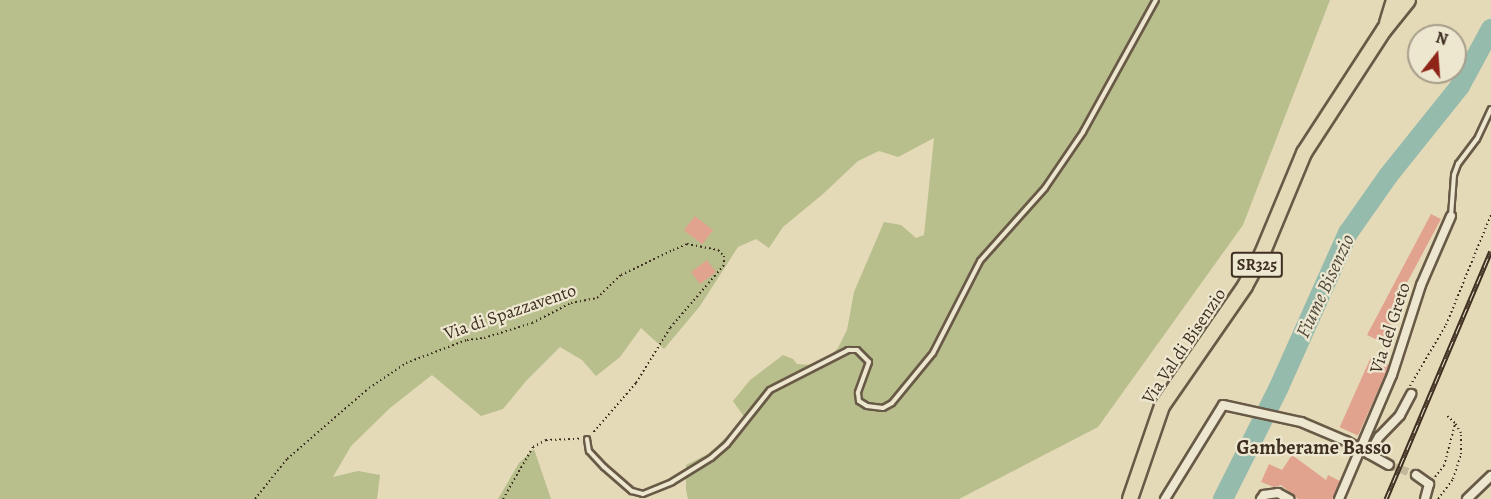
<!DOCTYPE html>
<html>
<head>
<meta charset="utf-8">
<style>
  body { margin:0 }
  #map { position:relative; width:1491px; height:499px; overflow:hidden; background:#e4dab7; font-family:Alegreya,serif }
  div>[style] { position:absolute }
  .green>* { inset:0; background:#b8be8c }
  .river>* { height:20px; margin:-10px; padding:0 10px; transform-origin:10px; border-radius:10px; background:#95bbad }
  .building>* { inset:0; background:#e1a28e; transform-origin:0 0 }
  .street-tunnel>* { height:8px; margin-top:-4px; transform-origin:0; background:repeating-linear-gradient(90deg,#c3b899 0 8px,transparent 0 12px) }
  .path>* { height:2px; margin-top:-1px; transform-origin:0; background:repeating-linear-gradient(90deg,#3f2f21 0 1.5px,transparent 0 4.5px) }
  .roads { filter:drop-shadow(2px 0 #685a46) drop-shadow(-2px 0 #685a46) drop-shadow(0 2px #685a46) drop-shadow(0 -2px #685a46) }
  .lane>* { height:4px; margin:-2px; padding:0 2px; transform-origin:2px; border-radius:2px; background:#ede7d0 }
  .street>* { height:8px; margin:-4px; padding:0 4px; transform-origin:4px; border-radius:4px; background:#ede7d0 }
  .primary>* { height:14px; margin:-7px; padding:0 7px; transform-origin:7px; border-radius:7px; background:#e4dab7 }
  .rail>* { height:5px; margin-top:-2.5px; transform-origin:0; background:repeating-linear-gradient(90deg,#ede7d0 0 9px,#3f2f21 0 18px); box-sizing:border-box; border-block:2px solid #3f2f21 }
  span { translate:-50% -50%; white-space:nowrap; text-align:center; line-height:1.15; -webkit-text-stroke:4.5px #ede7d0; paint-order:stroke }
  .shield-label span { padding:2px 4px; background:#ede7d0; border:2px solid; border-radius:4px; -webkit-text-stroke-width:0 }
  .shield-label { font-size:16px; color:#3f2f21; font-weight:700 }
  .street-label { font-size:18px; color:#3f2f21 }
  .water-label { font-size:20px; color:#504b3d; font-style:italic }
  .neighbourhood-label { font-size:20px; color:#3f2f21; font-weight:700 }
  .north { position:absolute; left:1407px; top:24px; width:60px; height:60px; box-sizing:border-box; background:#ede7d0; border:2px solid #a79d8a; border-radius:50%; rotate:17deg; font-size:16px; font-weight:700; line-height:24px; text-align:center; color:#3f2f21 }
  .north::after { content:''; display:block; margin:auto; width:21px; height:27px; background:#8f2418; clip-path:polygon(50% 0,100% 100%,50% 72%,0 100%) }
</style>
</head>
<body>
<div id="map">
  <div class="green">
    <i style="clip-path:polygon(0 0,1330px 0,1243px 225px,1098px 427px,959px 499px,688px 499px,686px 490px,686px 465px,710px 453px,745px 418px,733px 401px,750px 380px,783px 355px,793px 359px,797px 364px,811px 365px,825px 361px,838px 348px,847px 330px,854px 292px,884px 222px,901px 225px,916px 238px,924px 235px,934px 138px,898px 157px,879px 151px,858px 161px,823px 194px,783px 227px,769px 248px,756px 239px,738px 247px,700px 306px,664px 349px,641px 328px,620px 357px,596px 376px,582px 360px,560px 347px,526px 381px,503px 409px,481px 416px,432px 375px,390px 408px,351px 446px,333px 477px,358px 471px,380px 475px,377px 499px,0 499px)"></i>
    <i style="clip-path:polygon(534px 449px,551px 499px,498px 499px,519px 463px)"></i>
  </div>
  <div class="river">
    <i style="left:1223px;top:499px;width:125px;rotate:-63.4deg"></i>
    <i style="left:1279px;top:387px;width:169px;rotate:-65.9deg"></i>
    <i style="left:1348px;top:233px;width:70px;rotate:-54.9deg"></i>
    <i style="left:1388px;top:176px;width:115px;rotate:-51.3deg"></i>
    <i style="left:1460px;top:86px;width:65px;rotate:-61.5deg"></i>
  </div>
  <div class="building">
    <i style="clip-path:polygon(1431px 214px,1441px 219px,1395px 305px,1399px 307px,1382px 342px,1367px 335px)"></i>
    <i style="left:695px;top:216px;width:23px;height:18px;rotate:38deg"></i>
    <i style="left:707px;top:260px;width:15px;height:20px;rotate:53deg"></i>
    <i style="left:1371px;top:357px;width:20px;height:77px;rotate:24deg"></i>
    <i style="clip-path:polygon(1292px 455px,1326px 480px,1328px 475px,1340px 481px,1332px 499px,1298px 499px,1281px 485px,1274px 487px,1261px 482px,1269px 464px,1282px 470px)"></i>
  </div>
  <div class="street-tunnel">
    <i style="left:1389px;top:465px;width:29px;rotate:20deg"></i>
  </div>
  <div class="path">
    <i style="left:1410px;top:386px;width:71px;rotate:-59.5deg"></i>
    <i style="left:1446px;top:325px;width:119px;rotate:-67.8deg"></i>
    <i style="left:1435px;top:477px;width:14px;rotate:-51deg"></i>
    <i style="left:1444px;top:466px;width:43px;rotate:-75.3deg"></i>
    <i style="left:255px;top:499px;width:51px;rotate:-51.3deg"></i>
    <i style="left:287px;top:459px;width:108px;rotate:-40.9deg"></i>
    <i style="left:369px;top:388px;width:45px;rotate:-34deg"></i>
    <i style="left:406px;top:363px;width:65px;rotate:-20.7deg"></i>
    <i style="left:467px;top:340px;width:17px;rotate:-7deg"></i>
    <i style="left:484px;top:338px;width:50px;rotate:-17.4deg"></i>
    <i style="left:532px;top:323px;width:44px;rotate:-27.1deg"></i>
    <i style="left:571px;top:303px;width:26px;rotate:-11deg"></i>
    <i style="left:597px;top:298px;width:33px;rotate:-44deg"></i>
    <i style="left:621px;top:275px;width:58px;rotate:-25.7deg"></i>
    <i style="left:673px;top:250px;width:15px;rotate:-23deg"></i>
    <i style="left:687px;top:244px;width:32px;rotate:11deg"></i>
    <i style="left:718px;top:250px;width:8px;rotate:45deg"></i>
    <i style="left:724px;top:256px;width:9px;rotate:90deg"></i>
    <i style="left:724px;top:265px;width:83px;rotate:130.6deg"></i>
    <i style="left:670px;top:328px;width:65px;rotate:121.7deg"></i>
    <i style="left:636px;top:383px;width:67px;rotate:130.8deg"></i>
    <i style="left:503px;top:499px;width:60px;rotate:-60deg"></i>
    <i style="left:533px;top:447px;width:15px;rotate:-28deg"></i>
    <i style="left:546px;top:440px;width:33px;rotate:-2deg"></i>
    <i style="left:1438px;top:499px;width:25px;rotate:-53deg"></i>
    <i style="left:1453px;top:479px;width:26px;rotate:-72deg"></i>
    <i style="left:1461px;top:454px;width:21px;rotate:-90deg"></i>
    <i style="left:1461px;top:433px;width:12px;rotate:-121deg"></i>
    <i style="left:1455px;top:423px;width:13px;rotate:-138deg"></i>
  </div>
  <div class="roads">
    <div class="lane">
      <i style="left:1451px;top:216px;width:41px;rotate:-85.8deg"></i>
      <i style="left:1454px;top:175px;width:12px;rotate:-70deg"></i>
      <i style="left:1458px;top:164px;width:31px;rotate:-53deg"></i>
      <i style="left:1477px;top:139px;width:33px;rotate:-65deg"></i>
      <i style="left:587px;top:439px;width:12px;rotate:81deg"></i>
      <i style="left:589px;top:451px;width:22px;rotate:47deg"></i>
      <i style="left:604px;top:467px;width:37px;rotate:41deg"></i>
      <i style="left:632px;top:491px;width:11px;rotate:15deg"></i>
      <i style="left:643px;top:494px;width:31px;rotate:-22deg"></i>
      <i style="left:672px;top:482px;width:46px;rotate:-31.6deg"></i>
      <i style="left:711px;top:458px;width:21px;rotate:-41deg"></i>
      <i style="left:727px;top:444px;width:69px;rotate:-51.5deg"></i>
      <i style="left:770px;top:390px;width:88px;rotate:-27.1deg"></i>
      <i style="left:848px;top:350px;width:9px"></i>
      <i style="left:857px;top:350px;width:17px;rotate:45deg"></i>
      <i style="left:869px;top:362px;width:33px;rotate:110deg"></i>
      <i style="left:858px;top:393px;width:8px;rotate:83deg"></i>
      <i style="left:859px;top:401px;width:9px;rotate:32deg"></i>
      <i style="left:867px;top:406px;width:16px;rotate:7deg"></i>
      <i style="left:883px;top:408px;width:10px;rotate:-29deg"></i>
      <i style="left:892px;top:403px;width:65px;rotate:-50.6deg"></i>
      <i style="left:933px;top:353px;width:103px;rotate:-62.9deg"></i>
      <i style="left:980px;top:261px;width:98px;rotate:-48.3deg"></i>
      <i style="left:1045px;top:188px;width:68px;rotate:-55.8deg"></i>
      <i style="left:1083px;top:132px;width:151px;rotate:-61.1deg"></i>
    </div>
    <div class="street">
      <i style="left:1369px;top:454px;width:20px;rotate:-60deg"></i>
      <i style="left:1379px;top:437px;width:30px;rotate:-46deg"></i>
      <i style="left:1400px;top:415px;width:24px;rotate:-62deg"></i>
      <i style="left:1416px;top:475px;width:16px;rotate:35deg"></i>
      <i style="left:1429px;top:484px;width:16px;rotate:105deg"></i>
      <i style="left:1165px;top:499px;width:110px;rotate:-58.3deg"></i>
      <i style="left:1223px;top:405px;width:80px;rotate:12.3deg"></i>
      <i style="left:1301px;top:422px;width:49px;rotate:22.9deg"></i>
      <i style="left:1346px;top:441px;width:49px;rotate:29.2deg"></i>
      <i style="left:1261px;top:499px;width:5px;rotate:-53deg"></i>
      <i style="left:1264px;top:495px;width:14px;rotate:-8deg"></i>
      <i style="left:1278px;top:493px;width:13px;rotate:29deg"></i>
      <i style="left:1339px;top:499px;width:135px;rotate:-66.9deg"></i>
      <i style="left:1392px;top:375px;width:95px;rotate:-72.1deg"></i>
      <i style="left:1421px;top:285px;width:75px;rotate:-66.5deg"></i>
      <i style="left:1467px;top:499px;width:33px;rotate:-44deg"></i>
    </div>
    <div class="primary">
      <i style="left:1387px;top:23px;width:24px;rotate:-73deg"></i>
      <i style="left:1130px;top:499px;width:98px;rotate:-71deg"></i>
      <i style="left:1162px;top:406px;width:146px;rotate:-55.3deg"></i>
      <i style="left:1245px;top:286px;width:36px;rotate:-62deg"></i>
      <i style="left:1262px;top:254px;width:109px;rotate:-67.4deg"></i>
      <i style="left:1304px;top:153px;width:147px;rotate:-57deg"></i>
      <i style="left:1384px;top:30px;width:38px;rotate:-51deg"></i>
    </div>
  </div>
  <div class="rail">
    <i style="left:1386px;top:499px;width:269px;rotate:-67.1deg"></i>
  </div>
  <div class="shield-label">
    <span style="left:1257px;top:265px">SR325</span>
  </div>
  <div class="street-label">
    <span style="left:510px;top:312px;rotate:-19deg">Via di Spazzavento</span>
    <span style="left:1390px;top:328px;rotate:-72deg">Via del Greto</span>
    <span style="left:1184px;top:346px;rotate:-56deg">Via Val di Bisenzio</span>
  </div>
  <div class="water-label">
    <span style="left:1325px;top:286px;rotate:-65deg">Fiume Bisenzio</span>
  </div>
  <div class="neighbourhood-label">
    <span style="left:1314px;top:447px">Gamberame Basso</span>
  </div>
  <div class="north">N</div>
</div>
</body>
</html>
